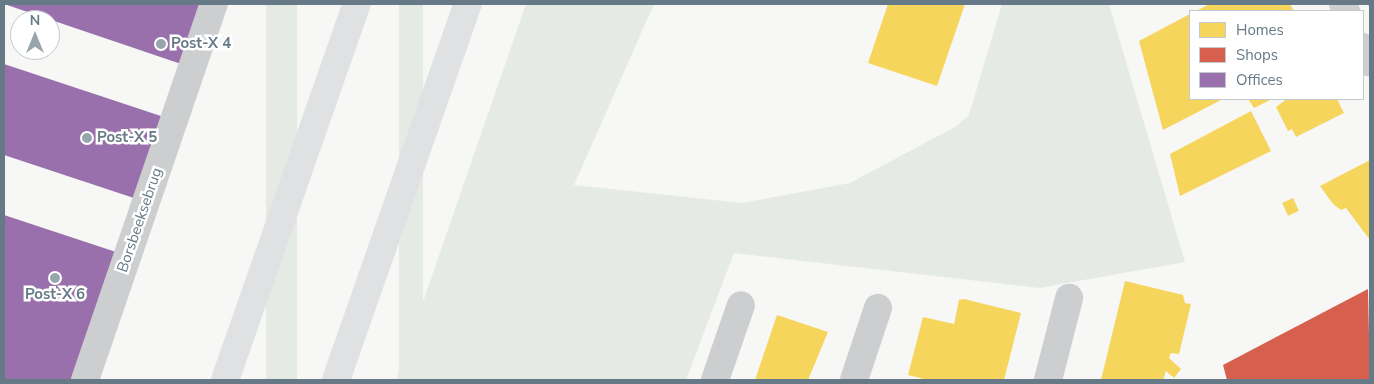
<!DOCTYPE html>
<html>
<head>
<meta charset="utf-8">
<style>
  body { margin:0 }
  #map { position:relative; width:1374px; height:384px; overflow:hidden; background:#f7f7f6; font-family:"Nunito Sans",sans-serif }
  div>[style] { position:absolute }
  .green>* { inset:0; background:#e6eae4; transform-origin:0 0 }
  .homes>* { inset:0; background:#f6d55c; transform-origin:0 0 }
  .shops>* { inset:0; background:#d6604d }
  .offices>* { inset:0; background:#9970ab }
  .minor>* { height:28px; margin:-14px; padding:0 14px; transform-origin:14px; border-radius:14px; background:#cccecf }
  .tertiary>* { height:28px; margin:-14px; padding:0 14px; transform-origin:14px; border-radius:14px; background:#cccecf }
  .motorway>* { height:28px; margin:-14px; padding:0 14px; transform-origin:14px; border-radius:14px; background:#e0e1e2 }
  .tram>* { height:1px; margin:-0.5px; padding:0 0.5px; transform-origin:0.5px; border-radius:0.5px; background:#c2c4c6 }
  .dots>* { width:14px; height:14px; translate:-50% -50%; box-sizing:border-box; border:2px solid #fff; border-radius:50% }
  span { translate:-50% -50%; white-space:nowrap; text-align:center; line-height:1.15; -webkit-text-stroke:5px #fff; paint-order:stroke }
  .poi-label { font-size:15px; color:#667986; font-weight:700 }
  .left { translate:0 -50%; text-align:left }
  .street-label { font-size:15px; color:#667986 }
  .frame { position:absolute; inset:0; border:5px solid #667986; pointer-events:none }
  .legend { position:absolute; left:1189px; top:10px; width:175px; height:90px; box-sizing:border-box; background:#fff; border:1px solid #c2c9cf; margin:0; padding:6px 9px; list-style:none; font-size:15px; color:#667986 }
  .legend li { display:flex; align-items:center; gap:10px; height:25px }
  .legend b { width:25px; border:1px solid #c2c9cf }
  .north { position:absolute; left:10px; top:10px; width:50px; height:50px; box-sizing:border-box; background:#fff; border:1px solid #c2c9cf; border-radius:50%; rotate:0deg; font-size:14px; font-weight:700; line-height:20px; text-align:center; color:#667986 }
  .north::after { content:''; display:block; margin:auto; width:18px; height:22px; background:#99a5ad; clip-path:polygon(50% 0,100% 100%,50% 72%,0 100%) }
</style>
</head>
<body>
<div id="map">
  <div class="green">
    <i style="left:266px;top:4px;width:31px;height:397px"></i>
    <i style="left:399px;top:4px;width:24px;height:398px"></i>
    <i style="clip-path:polygon(526px 4px,654px 4px,574px 185px,742px 203px,850px 183px,955px 127px,969px 115px,1002px 4px,1109px 4px,1185px 262px,1039px 288px,734px 253px,686px 380px,396px 380px)"></i>
  </div>
  <div class="homes">
    <i style="clip-path:polygon(888px 4px,965px 4px,937px 86px,868px 63px)"></i>
    <i style="clip-path:polygon(1210px 4px,1290px 4px,1294px 11px,1196px 11px)"></i>
    <i style="clip-path:polygon(1190px 14px,1190px 99px,1223px 99px,1163px 130px,1139px 41px)"></i>
    <i style="clip-path:polygon(1248px 99px,1272px 99px,1254px 108px)"></i>
    <i style="clip-path:polygon(1287px 99px,1337px 99px,1344px 113px,1296px 137px,1292px 129px,1288px 131px,1276px 107px)"></i>
    <i style="clip-path:polygon(1251px 111px,1271px 151px,1180px 196px,1170px 154px)"></i>
    <i style="clip-path:polygon(1370px 160px,1370px 240px,1346px 208px,1341px 210px,1333px 204px,1320px 186px)"></i>
    <i style="left:1293px;top:198px;width:14px;height:12px;rotate:65deg"></i>
    <i style="clip-path:polygon(1125px 281px,1183px 295px,1185px 303px,1191px 304px,1179px 354px,1171px 353px,1169px 358px,1181px 369px,1174px 378px,1166px 371px,1163px 380px,1101px 380px)"></i>
    <i style="clip-path:polygon(964px 299px,1021px 313px,1004px 380px,928px 380px,908px 375px,923px 317px,954px 324px,959px 300px)"></i>
    <i style="clip-path:polygon(777px 315px,828px 332px,808px 380px,755px 380px)"></i>
  </div>
  <div class="shops">
    <i style="clip-path:polygon(1368px 289px,1370px 380px,1227px 380px,1223px 365px)"></i>
  </div>
  <div class="offices">
    <i style="clip-path:polygon(4px 4px,214px 4px,193px 68px)"></i>
    <i style="clip-path:polygon(4px 64px,176px 121px,149px 203px,4px 155px)"></i>
    <i style="clip-path:polygon(4px 215px,116px 252px,73px 380px,4px 380px)"></i>
  </div>
  <div class="minor">
    <i style="left:85px;top:380px;width:398px;rotate:-71.1deg"></i>
    <i style="left:715px;top:380px;width:79px;rotate:-70.9deg"></i>
    <i style="left:854px;top:380px;width:76px;rotate:-71.6deg"></i>
    <i style="left:1048px;top:380px;width:85px;rotate:-75.6deg"></i>
  </div>
  <div class="tertiary">
    <i style="left:1343px;top:4px;width:8px;rotate:67deg"></i>
    <i style="left:1363px;top:47px;width:17px;rotate:66deg"></i>
  </div>
  <div class="motorway">
    <i style="left:225px;top:380px;width:398px;rotate:-70.7deg"></i>
    <i style="left:336px;top:380px;width:398px;rotate:-70.7deg"></i>
  </div>
  <div class="tram">
    <i style="left:1368px;top:4px;width:4px;rotate:63deg"></i>
  </div>
  <div class="dots">
    <i style="left:161px;top:44px;background:#99a5ad"></i>
    <i style="left:87px;top:138px;background:#99a5ad"></i>
    <i style="left:55px;top:278px;background:#99a5ad"></i>
  </div>
  <div class="poi-label">
    <span class="left" style="left:171px;top:44px">Post-X 4</span>
    <span class="left" style="left:97px;top:138px">Post-X 5</span>
    <span style="left:55px;top:295px">Post-X 6</span>
  </div>
  <div class="street-label">
    <span style="left:140px;top:220px;rotate:-71deg">Borsbeeksebrug</span>
  </div>
  <div class="frame"></div>
  <ul class="legend">
  <li><b style="height:14px;background:#f6d55c"></b>Homes</li>
  <li><b style="height:14px;background:#d6604d"></b>Shops</li>
  <li><b style="height:14px;background:#9970ab"></b>Offices</li>
  </ul>
  <div class="north">N</div>
</div>
</body>
</html>
